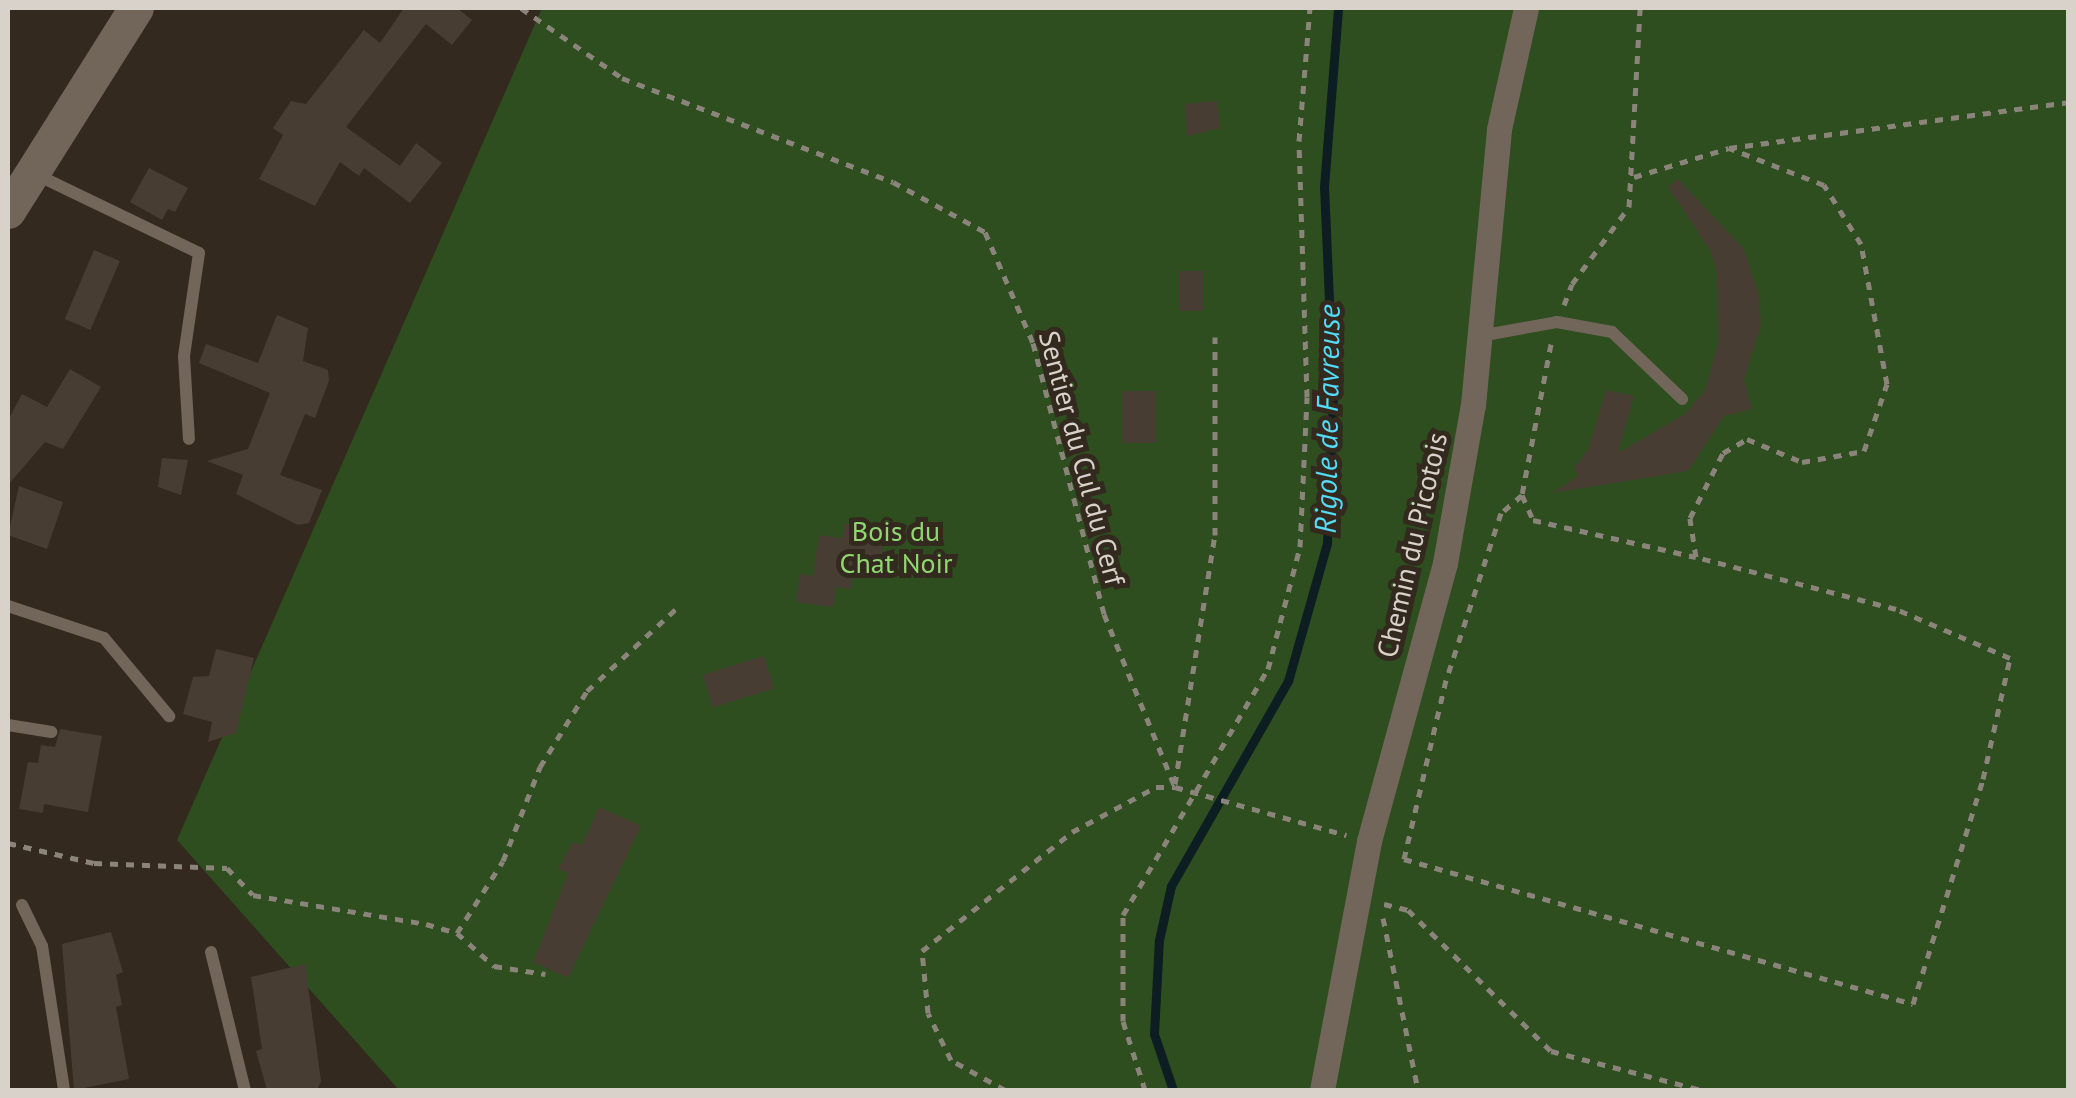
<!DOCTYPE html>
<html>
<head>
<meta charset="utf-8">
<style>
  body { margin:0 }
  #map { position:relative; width:2076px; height:1098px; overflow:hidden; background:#33291e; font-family:"PT Sans",sans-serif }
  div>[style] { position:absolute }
  .green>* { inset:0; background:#2e4e1f }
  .stream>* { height:9px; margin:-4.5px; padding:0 4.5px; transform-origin:4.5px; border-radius:4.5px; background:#0c1e22 }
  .building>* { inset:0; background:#483d32; transform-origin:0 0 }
  .path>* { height:5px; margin-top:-2.5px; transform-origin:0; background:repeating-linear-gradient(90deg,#8b847a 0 8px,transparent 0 16px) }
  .lane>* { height:12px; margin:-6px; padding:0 6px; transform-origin:6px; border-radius:6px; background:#72665a }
  .street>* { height:25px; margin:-12.5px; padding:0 12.5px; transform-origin:12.5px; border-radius:12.5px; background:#72665a }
  .secondary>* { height:35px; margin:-17.5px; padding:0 17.5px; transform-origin:17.5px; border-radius:17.5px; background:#72665a }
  span { translate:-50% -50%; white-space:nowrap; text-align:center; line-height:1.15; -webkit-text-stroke:10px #33291e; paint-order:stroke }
  .street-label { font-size:28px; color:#d8d2ca }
  .park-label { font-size:28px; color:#91d771 }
  .water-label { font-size:30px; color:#53dbf7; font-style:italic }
  .frame { position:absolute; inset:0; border:10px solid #d8d2ca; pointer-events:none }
</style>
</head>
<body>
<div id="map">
  <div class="green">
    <i style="clip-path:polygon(542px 8px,2068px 8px,2068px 1090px,399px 1090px,177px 840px)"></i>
  </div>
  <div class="stream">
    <i style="left:1173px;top:1090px;width:59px;rotate:-108.7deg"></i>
    <i style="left:1154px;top:1034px;width:94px;rotate:-87deg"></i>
    <i style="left:1159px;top:940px;width:55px;rotate:-77.5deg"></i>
    <i style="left:1171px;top:886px;width:236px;rotate:-60.3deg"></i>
    <i style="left:1288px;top:681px;width:143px;rotate:-74.2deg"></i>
    <i style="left:1327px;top:543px;width:151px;rotate:-87.7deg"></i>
    <i style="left:1333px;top:392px;width:205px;rotate:-92.5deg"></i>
    <i style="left:1324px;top:187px;width:180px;rotate:-85.5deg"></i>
  </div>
  <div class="building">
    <i style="clip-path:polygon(404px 8px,457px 8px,472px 20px,452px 45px,426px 24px,346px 127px,400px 166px,416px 143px,442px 163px,410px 203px,364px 168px,359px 176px,340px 162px,315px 206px,259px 179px,283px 135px,273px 128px,291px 101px,306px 104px,364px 30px,380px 43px)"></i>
    <i style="clip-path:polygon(1217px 101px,1220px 128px,1187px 136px,1185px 104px)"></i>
    <i style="clip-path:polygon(149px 168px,188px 188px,175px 212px,168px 209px,162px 220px,130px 202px)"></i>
    <i style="clip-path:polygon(1678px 179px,1744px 249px,1759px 296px,1761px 325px,1744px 380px,1752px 409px,1724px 416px,1688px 471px,1552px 493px,1578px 476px,1574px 468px,1588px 450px,1606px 390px,1634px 396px,1618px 453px,1685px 414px,1705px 390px,1718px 343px,1717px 273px,1711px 252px,1668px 187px)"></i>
    <i style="left:94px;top:250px;width:28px;height:75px;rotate:23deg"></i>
    <i style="left:1179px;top:271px;width:24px;height:40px"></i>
    <i style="clip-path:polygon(277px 315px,308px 328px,303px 361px,328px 370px,329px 381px,315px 418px,305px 414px,280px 475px,322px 490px,309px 523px,298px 525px,236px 494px,243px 475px,207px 461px,248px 449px,270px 393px,199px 363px,206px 344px,258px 363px)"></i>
    <i style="clip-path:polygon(70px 369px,101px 387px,63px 449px,45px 442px,8px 485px,8px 420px,22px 394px,47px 407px)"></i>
    <i style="left:1122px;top:391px;width:34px;height:52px"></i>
    <i style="clip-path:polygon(162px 458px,188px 460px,181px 495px,158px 487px)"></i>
    <i style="clip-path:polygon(19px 486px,63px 502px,47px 549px,8px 535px)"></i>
    <i style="clip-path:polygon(844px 524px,885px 529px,882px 558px,855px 554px,851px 589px,836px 587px,833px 607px,796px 602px,800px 574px,813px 576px,819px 535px,842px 538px)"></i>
    <i style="clip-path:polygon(216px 649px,254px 658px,236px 733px,208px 742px,212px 722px,183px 714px,193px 677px,209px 676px)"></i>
    <i style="left:764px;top:656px;width:34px;height:64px;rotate:73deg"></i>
    <i style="clip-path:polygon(60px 729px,102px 736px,88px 812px,44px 804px,43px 813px,19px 809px,28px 762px,38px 763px,41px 745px,55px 747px)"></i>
    <i style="clip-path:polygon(599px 807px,641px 826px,568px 978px,533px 962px,568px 873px,558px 869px,573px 842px,582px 845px)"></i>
    <i style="clip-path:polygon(111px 932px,123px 972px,116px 975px,122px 1005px,116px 1007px,129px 1079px,74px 1090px,62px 944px)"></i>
    <i style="clip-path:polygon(305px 964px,321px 1081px,317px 1090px,267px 1090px,256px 1051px,262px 1049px,251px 977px)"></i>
  </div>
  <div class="path">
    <i style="left:521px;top:8px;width:123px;rotate:34.7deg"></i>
    <i style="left:622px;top:78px;width:290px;rotate:21deg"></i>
    <i style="left:893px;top:182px;width:105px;rotate:28.5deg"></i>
    <i style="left:985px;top:232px;width:121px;rotate:66.6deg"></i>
    <i style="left:1033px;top:343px;width:280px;rotate:75.3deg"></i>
    <i style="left:1104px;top:614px;width:187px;rotate:67.7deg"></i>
    <i style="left:1634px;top:177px;width:99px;rotate:-17deg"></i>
    <i style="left:1729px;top:148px;width:342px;rotate:-7.7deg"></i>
    <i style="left:1564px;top:305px;width:22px;rotate:-69deg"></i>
    <i style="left:1572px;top:284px;width:96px;rotate:-53.5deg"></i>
    <i style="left:1629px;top:207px;width:199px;rotate:-86.8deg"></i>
    <i style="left:1551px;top:344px;width:154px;rotate:100.9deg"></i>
    <i style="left:1522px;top:495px;width:27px;rotate:66deg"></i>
    <i style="left:1533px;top:520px;width:167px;rotate:12.8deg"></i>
    <i style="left:1696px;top:557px;width:39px;rotate:-99deg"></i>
    <i style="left:1690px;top:518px;width:73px;rotate:-63.1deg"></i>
    <i style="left:1723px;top:453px;width:28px;rotate:-30deg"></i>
    <i style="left:1747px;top:439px;width:60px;rotate:22.7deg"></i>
    <i style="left:1802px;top:462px;width:63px;rotate:-10.1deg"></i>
    <i style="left:1864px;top:451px;width:71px;rotate:-71.1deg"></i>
    <i style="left:1887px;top:384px;width:142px;rotate:-100.5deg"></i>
    <i style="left:1861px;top:244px;width:70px;rotate:-122.1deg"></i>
    <i style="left:1824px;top:185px;width:102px;rotate:-158.7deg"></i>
    <i style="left:1522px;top:495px;width:28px;rotate:139deg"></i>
    <i style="left:1501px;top:513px;width:176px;rotate:108.2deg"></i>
    <i style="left:1446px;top:680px;width:184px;rotate:103.2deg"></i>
    <i style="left:1404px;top:859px;width:529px;rotate:15.9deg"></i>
    <i style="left:1913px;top:1004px;width:236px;rotate:-72.7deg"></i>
    <i style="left:1983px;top:779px;width:124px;rotate:-77.4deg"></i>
    <i style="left:2010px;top:658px;width:124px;rotate:-156.7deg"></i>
    <i style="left:1896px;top:609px;width:207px;rotate:-165.4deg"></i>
    <i style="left:1175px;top:784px;width:252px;rotate:-80.9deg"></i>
    <i style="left:1215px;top:535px;width:198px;rotate:-90deg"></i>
    <i style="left:8px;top:843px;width:88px;rotate:13.1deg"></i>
    <i style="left:94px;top:863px;width:133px;rotate:2.2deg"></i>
    <i style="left:227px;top:868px;width:37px;rotate:46deg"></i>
    <i style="left:253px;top:895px;width:175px;rotate:9.5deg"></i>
    <i style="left:426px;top:924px;width:32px;rotate:16deg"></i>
    <i style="left:457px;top:933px;width:50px;rotate:41.7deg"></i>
    <i style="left:494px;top:966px;width:52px;rotate:8.9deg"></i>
    <i style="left:1384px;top:904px;width:25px;rotate:14deg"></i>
    <i style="left:1408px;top:910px;width:201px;rotate:44.6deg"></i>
    <i style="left:1551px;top:1051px;width:156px;rotate:14.5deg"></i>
    <i style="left:1383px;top:918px;width:176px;rotate:78.5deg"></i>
    <i style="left:457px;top:933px;width:85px;rotate:-57.4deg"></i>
    <i style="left:503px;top:861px;width:101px;rotate:-68.5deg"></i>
    <i style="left:540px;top:767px;width:89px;rotate:-58.3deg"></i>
    <i style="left:587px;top:691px;width:122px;rotate:-42.7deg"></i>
    <i style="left:1005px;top:1090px;width:62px;rotate:-150.9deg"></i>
    <i style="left:951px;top:1060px;width:52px;rotate:-116.1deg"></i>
    <i style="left:928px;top:1013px;width:62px;rotate:-95.5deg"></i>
    <i style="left:922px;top:951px;width:191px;rotate:-38.4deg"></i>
    <i style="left:1072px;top:832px;width:95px;rotate:-28.2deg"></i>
    <i style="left:1156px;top:787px;width:19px"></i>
    <i style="left:1175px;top:787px;width:178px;rotate:15.7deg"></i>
    <i style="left:1145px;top:1090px;width:72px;rotate:-107.7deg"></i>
    <i style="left:1123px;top:1021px;width:106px;rotate:-90deg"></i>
    <i style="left:1123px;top:915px;width:286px;rotate:-59.5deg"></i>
    <i style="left:1268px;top:669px;width:126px;rotate:-75.3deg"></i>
    <i style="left:1300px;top:547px;width:150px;rotate:-87.3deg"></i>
    <i style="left:1307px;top:397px;width:256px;rotate:-91.8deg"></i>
    <i style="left:1299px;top:141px;width:133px;rotate:-85.3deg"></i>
  </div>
  <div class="lane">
    <i style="left:33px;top:173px;width:184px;rotate:25.7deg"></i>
    <i style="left:199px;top:253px;width:104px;rotate:98.3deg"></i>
    <i style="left:184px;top:356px;width:83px;rotate:86.6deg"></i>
    <i style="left:1480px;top:336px;width:78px;rotate:-10.3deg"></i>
    <i style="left:1557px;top:322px;width:56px;rotate:10.3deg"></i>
    <i style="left:1612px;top:332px;width:97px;rotate:43.7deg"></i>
    <i style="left:8px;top:606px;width:101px;rotate:18.4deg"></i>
    <i style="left:104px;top:638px;width:102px;rotate:50.2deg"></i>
    <i style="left:8px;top:725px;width:44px;rotate:9.2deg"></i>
    <i style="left:22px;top:905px;width:46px;rotate:64deg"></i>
    <i style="left:42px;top:946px;width:146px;rotate:81.3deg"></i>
    <i style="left:211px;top:952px;width:142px;rotate:76.2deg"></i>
  </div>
  <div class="street">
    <i style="left:1322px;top:1090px;width:253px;rotate:-79.3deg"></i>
    <i style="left:1369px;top:841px;width:288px;rotate:-74.7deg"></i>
    <i style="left:1445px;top:563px;width:160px;rotate:-80deg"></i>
    <i style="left:1473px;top:405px;width:277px;rotate:-84.6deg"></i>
    <i style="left:1499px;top:129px;width:124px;rotate:-77.4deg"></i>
  </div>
  <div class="secondary">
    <i style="left:8px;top:211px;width:240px;rotate:-57.8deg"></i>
  </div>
  <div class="street-label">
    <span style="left:1082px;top:458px;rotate:75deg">Sentier du Cul du Cerf</span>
    <span style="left:1412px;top:545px;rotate:-77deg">Chemin du Picotois</span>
  </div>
  <div class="park-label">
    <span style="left:896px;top:547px">Bois du<br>Chat Noir</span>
  </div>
  <div class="water-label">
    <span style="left:1327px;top:419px;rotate:-89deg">Rigole de Favreuse</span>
  </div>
  <div class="frame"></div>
</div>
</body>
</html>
